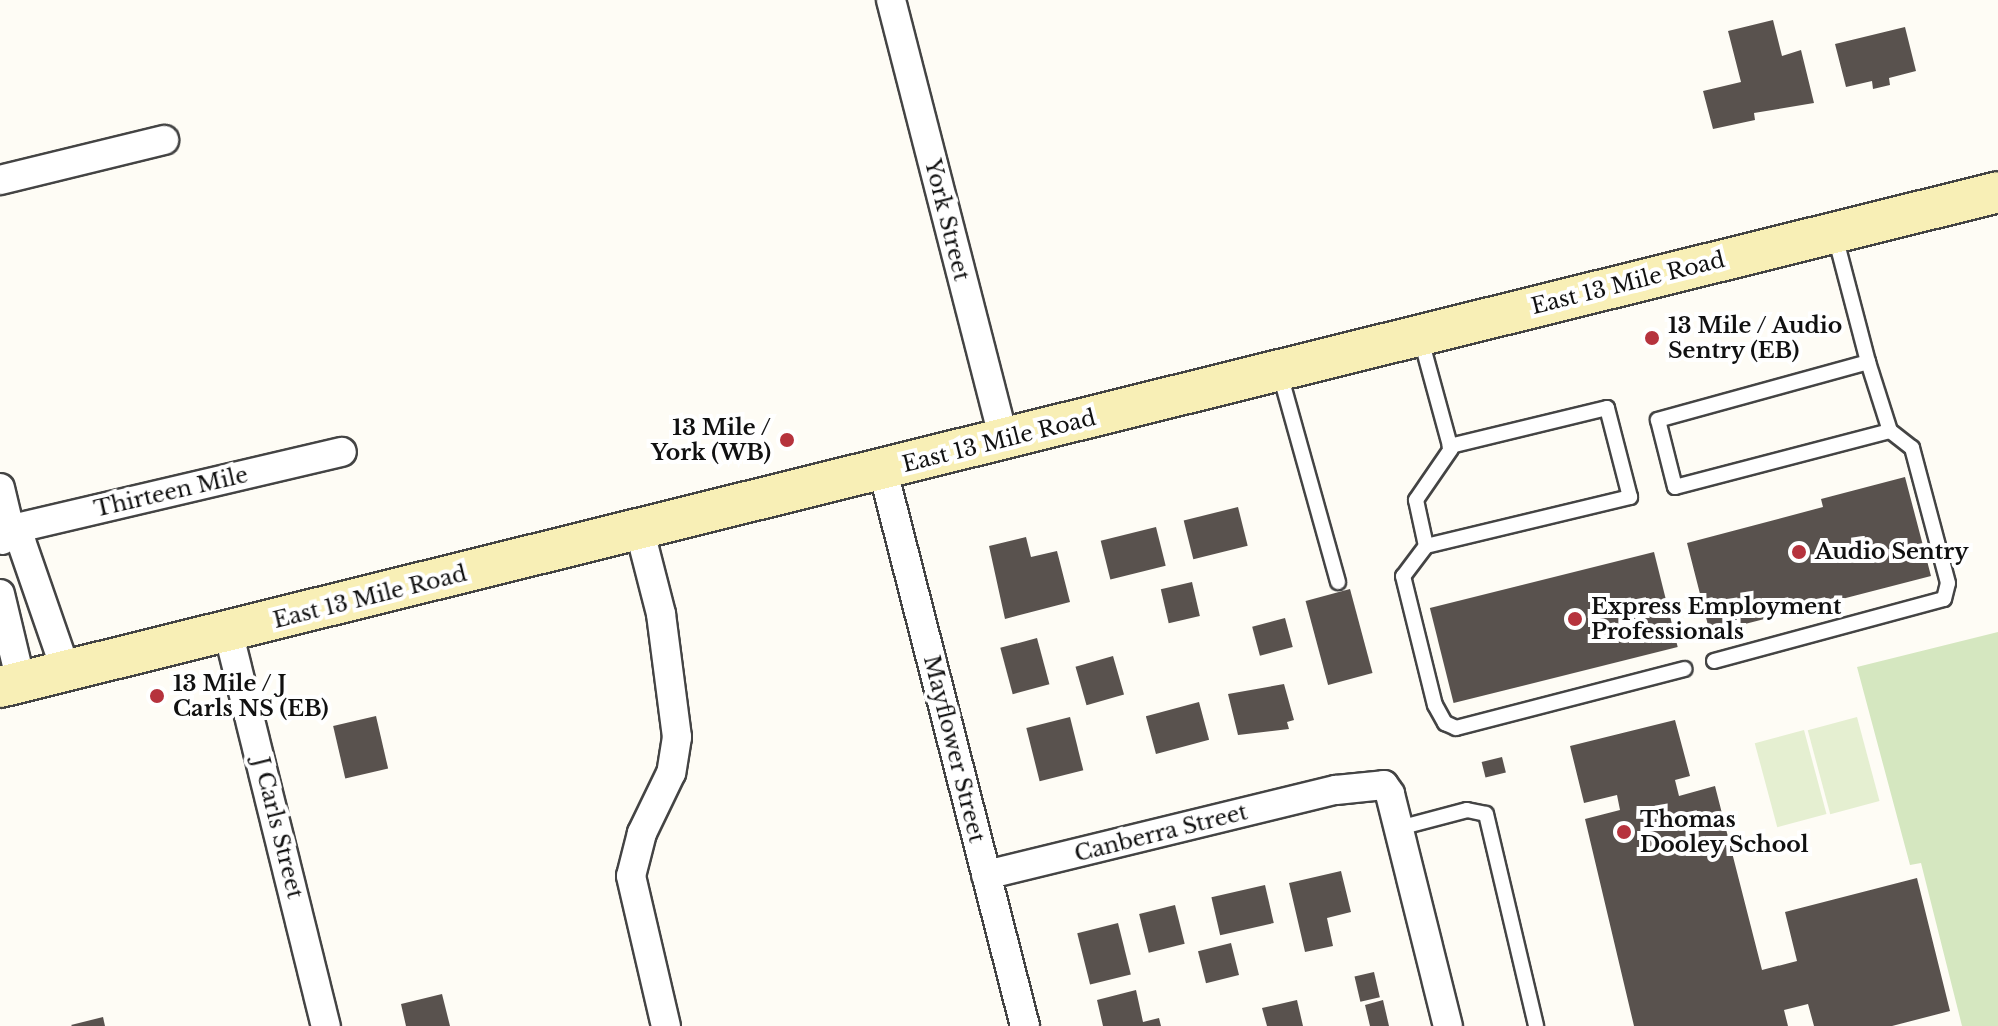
<!DOCTYPE html>
<html>
<head>
<meta charset="utf-8">
<style>
  body { margin:0 }
  #map { position:relative; width:1998px; height:1026px; overflow:hidden; background:#fefcf5; font-family:"Libre Baskerville",serif }
  div>[style] { position:absolute }
  .green>* { inset:0; background:#d5e7c0 }
  .pitch>* { inset:0; background:#e5efd1; transform-origin:0 0 }
  .building>* { inset:0; background:#59524e; transform-origin:0 0 }
  .roads { filter:drop-shadow(2px 0 #444) drop-shadow(-2px 0 #444) drop-shadow(0 2px #444) drop-shadow(0 -2px #444) }
  .service>* { height:14px; margin:-7px; padding:0 7px; transform-origin:7px; border-radius:7px; background:#fff }
  .minor>* { height:28px; margin:-14px; padding:0 14px; transform-origin:14px; border-radius:14px; background:#fff }
  .secondary>* { height:40px; margin:-20px; padding:0 20px; transform-origin:20px; border-radius:20px; background:#f8efb6 }
  .dots>* { width:22px; height:22px; translate:-50% -50%; box-sizing:border-box; border:4px solid #fff; border-radius:50% }
  span { translate:-50% -50%; white-space:nowrap; text-align:center; line-height:1.15; -webkit-text-stroke:8px #fff; paint-order:stroke }
  .street-label { font-size:22px; color:#111 }
  .poi-label { font-size:22px; color:#111; font-weight:700 }
  .left { translate:0 -50%; text-align:left }
  .right { translate:-100% -50%; text-align:right }
</style>
</head>
<body>
<div id="map">
  <div class="green">
    <i style="clip-path:polygon(1998px 632px,1998px 1026px,1962px 1026px,1921px 863px,1910px 865px,1857px 667px)"></i>
  </div>
  <div class="pitch">
    <i style="left:1857px;top:717px;width:87px;height:51px;rotate:75deg"></i>
    <i style="left:1804px;top:730px;width:87px;height:51px;rotate:75deg"></i>
  </div>
  <div class="building">
    <i style="clip-path:polygon(1773px 20px,1782px 56px,1801px 50px,1814px 103px,1754px 113px,1755px 120px,1713px 129px,1703px 91px,1741px 82px,1728px 31px)"></i>
    <i style="clip-path:polygon(1905px 27px,1916px 71px,1889px 78px,1890px 85px,1873px 89px,1872px 81px,1846px 87px,1835px 44px)"></i>
    <i style="clip-path:polygon(1905px 477px,1931px 576px,1710px 633px,1687px 543px,1823px 507px,1821px 499px)"></i>
    <i style="left:1238px;top:507px;width:40px;height:56px;rotate:76deg"></i>
    <i style="left:1156px;top:527px;width:40px;height:57px;rotate:76deg"></i>
    <i style="clip-path:polygon(1026px 537px,1031px 557px,1057px 551px,1070px 602px,1005px 619px,989px 546px)"></i>
    <i style="left:1654px;top:552px;width:98px;height:231px;rotate:76deg"></i>
    <i style="left:1192px;top:582px;width:35px;height:32px;rotate:77deg"></i>
    <i style="left:1350px;top:589px;width:87px;height:46px;rotate:75deg"></i>
    <i style="left:1285px;top:618px;width:30px;height:34px;rotate:75deg"></i>
    <i style="left:1037px;top:638px;width:48px;height:38px;rotate:75deg"></i>
    <i style="left:1113px;top:656px;width:40px;height:39px;rotate:74deg"></i>
    <i style="clip-path:polygon(1284px 684px,1294px 720px,1287px 722px,1289px 729px,1238px 735px,1228px 694px)"></i>
    <i style="left:1199px;top:702px;width:39px;height:55px;rotate:75deg"></i>
    <i style="left:376px;top:716px;width:54px;height:44px;rotate:77deg"></i>
    <i style="left:1070px;top:717px;width:55px;height:45px;rotate:76deg"></i>
    <i style="clip-path:polygon(1675px 720px,1690px 776px,1675px 780px,1679px 796px,1715px 786px,1762px 970px,1797px 961px,1785px 912px,1917px 878px,1950px 1011px,1892px 1026px,1814px 1026px,1808px 1004px,1784px 1010px,1788px 1026px,1634px 1026px,1585px 819px,1620px 810px,1617px 795px,1584px 803px,1570px 746px)"></i>
    <i style="left:1502px;top:757px;width:16px;height:21px;rotate:76deg"></i>
    <i style="clip-path:polygon(1341px 871px,1351px 912px,1327px 918px,1333px 946px,1305px 952px,1289px 883px)"></i>
    <i style="left:1265px;top:885px;width:39px;height:55px;rotate:77deg"></i>
    <i style="left:1175px;top:905px;width:40px;height:37px;rotate:76deg"></i>
    <i style="left:1118px;top:923px;width:53px;height:42px;rotate:76deg"></i>
    <i style="left:1231px;top:943px;width:33px;height:34px;rotate:76deg"></i>
    <i style="left:1374px;top:972px;width:26px;height:20px;rotate:77deg"></i>
    <i style="clip-path:polygon(1136px 990px,1143px 1022px,1159px 1018px,1161px 1026px,1103px 1026px,1097px 1000px)"></i>
    <i style="clip-path:polygon(442px 994px,450px 1026px,406px 1026px,401px 1004px)"></i>
    <i style="clip-path:polygon(1297px 1000px,1303px 1026px,1267px 1026px,1262px 1008px)"></i>
    <i style="clip-path:polygon(1383px 1000px,1389px 1026px,1370px 1026px,1365px 1005px)"></i>
    <i style="clip-path:polygon(103px 1017px,105px 1026px,72px 1026px,71px 1025px)"></i>
  </div>
  <div class="roads">
    <div class="service">
      <i style="left:1835px;top:236px;width:130px;rotate:75.3deg"></i>
      <i style="left:1868px;top:362px;width:218px;rotate:164.6deg"></i>
      <i style="left:1658px;top:420px;width:69px;rotate:75.8deg"></i>
      <i style="left:1675px;top:487px;width:222px;rotate:-14.6deg"></i>
      <i style="left:1890px;top:431px;width:72px;rotate:-107.7deg"></i>
      <i style="left:1420px;top:336px;width:117px;rotate:74.7deg"></i>
      <i style="left:1451px;top:449px;width:62px;rotate:124.5deg"></i>
      <i style="left:1416px;top:500px;width:47px;rotate:77.7deg"></i>
      <i style="left:1426px;top:546px;width:210px;rotate:-13.5deg"></i>
      <i style="left:1630px;top:497px;width:92px;rotate:-104.5deg"></i>
      <i style="left:1607px;top:408px;width:162px;rotate:166.4deg"></i>
      <i style="left:1280px;top:374px;width:216px;rotate:74.4deg"></i>
      <i style="left:1426px;top:546px;width:38px;rotate:127deg"></i>
      <i style="left:1403px;top:576px;width:133px;rotate:76.1deg"></i>
      <i style="left:1435px;top:705px;width:21px;rotate:61deg"></i>
      <i style="left:1445px;top:723px;width:12px;rotate:24deg"></i>
      <i style="left:1456px;top:728px;width:236px;rotate:-14.5deg"></i>
      <i style="left:1714px;top:661px;width:238px;rotate:-15.1deg"></i>
      <i style="left:1944px;top:599px;width:16px;rotate:-76deg"></i>
      <i style="left:1948px;top:583px;width:140px;rotate:-104.9deg"></i>
      <i style="left:1912px;top:448px;width:28px;rotate:-142deg"></i>
      <i style="left:1399px;top:828px;width:70px;rotate:-14.8deg"></i>
      <i style="left:1467px;top:810px;width:19px;rotate:12deg"></i>
      <i style="left:1486px;top:814px;width:218px;rotate:76.7deg"></i>
    </div>
    <div class="minor">
      <i style="left:891px;top:0;width:454px;rotate:75.6deg"></i>
      <i style="left:0;top:180px;width:169px;rotate:-13.7deg"></i>
      <i style="left:883px;top:471px;width:573px;rotate:75.65deg"></i>
      <i style="left:0;top:488px;width:43px;rotate:76.6deg"></i>
      <i style="left:0;top:532px;width:351px;rotate:-13.2deg"></i>
      <i style="left:640px;top:532px;width:85px;rotate:75.6deg"></i>
      <i style="left:661px;top:614px;width:124px;rotate:82.6deg"></i>
      <i style="left:677px;top:737px;width:36px;rotate:99deg"></i>
      <i style="left:671px;top:773px;width:67px;rotate:115.8deg"></i>
      <i style="left:642px;top:833px;width:44px;rotate:104.3deg"></i>
      <i style="left:631px;top:876px;width:154px;rotate:76.9deg"></i>
      <i style="left:2px;top:540px;width:13px;rotate:-51deg"></i>
      <i style="left:10px;top:530px;width:16px;rotate:45deg"></i>
      <i style="left:21px;top:541px;width:138px;rotate:70.9deg"></i>
      <i style="left:0;top:594px;width:90px;rotate:76.6deg"></i>
      <i style="left:228px;top:631px;width:407px;rotate:76.1deg"></i>
      <i style="left:986px;top:875px;width:360px;rotate:-13.7deg"></i>
      <i style="left:1336px;top:790px;width:48px;rotate:-5.9deg"></i>
      <i style="left:1384px;top:785px;width:11px;rotate:56deg"></i>
      <i style="left:1390px;top:794px;width:239px;rotate:76deg"></i>
    </div>
    <div class="secondary">
      <i style="left:0;top:687px;width:2058px;rotate:-13.91deg"></i>
    </div>
  </div>
  <div class="dots">
    <i style="left:1652px;top:338px;background:#b6333d"></i>
    <i style="left:787px;top:440px;background:#b6333d"></i>
    <i style="left:1799px;top:552px;background:#b6333d"></i>
    <i style="left:1575px;top:619px;background:#b6333d"></i>
    <i style="left:157px;top:696px;background:#b6333d"></i>
    <i style="left:1624px;top:832px;background:#b6333d"></i>
  </div>
  <div class="street-label">
    <span style="left:947px;top:220px;rotate:76deg">York Street</span>
    <span style="left:1628px;top:283px;rotate:-14deg">East 13 Mile Road</span>
    <span style="left:999px;top:441px;rotate:-14deg">East 13 Mile Road</span>
    <span style="left:171px;top:492px;rotate:-13deg">Thirteen Mile</span>
    <span style="left:370px;top:597px;rotate:-14deg">East 13 Mile Road</span>
    <span style="left:954px;top:749px;rotate:76deg">Mayflower Street</span>
    <span style="left:278px;top:828px;rotate:76deg">J Carls Street</span>
    <span style="left:1161px;top:833px;rotate:-14deg">Canberra Street</span>
  </div>
  <div class="poi-label">
    <span class="left" style="left:1668px;top:338px">13 Mile / Audio<br>Sentry (EB)</span>
    <span class="right" style="left:771px;top:440px">13 Mile /<br>York (WB)</span>
    <span class="left" style="left:1815px;top:552px">Audio Sentry</span>
    <span class="left" style="left:1591px;top:619px">Express Employment<br>Professionals</span>
    <span class="left" style="left:173px;top:696px">13 Mile / J<br>Carls NS (EB)</span>
    <span class="left" style="left:1640px;top:832px">Thomas<br>Dooley School</span>
  </div>
</div>
</body>
</html>
